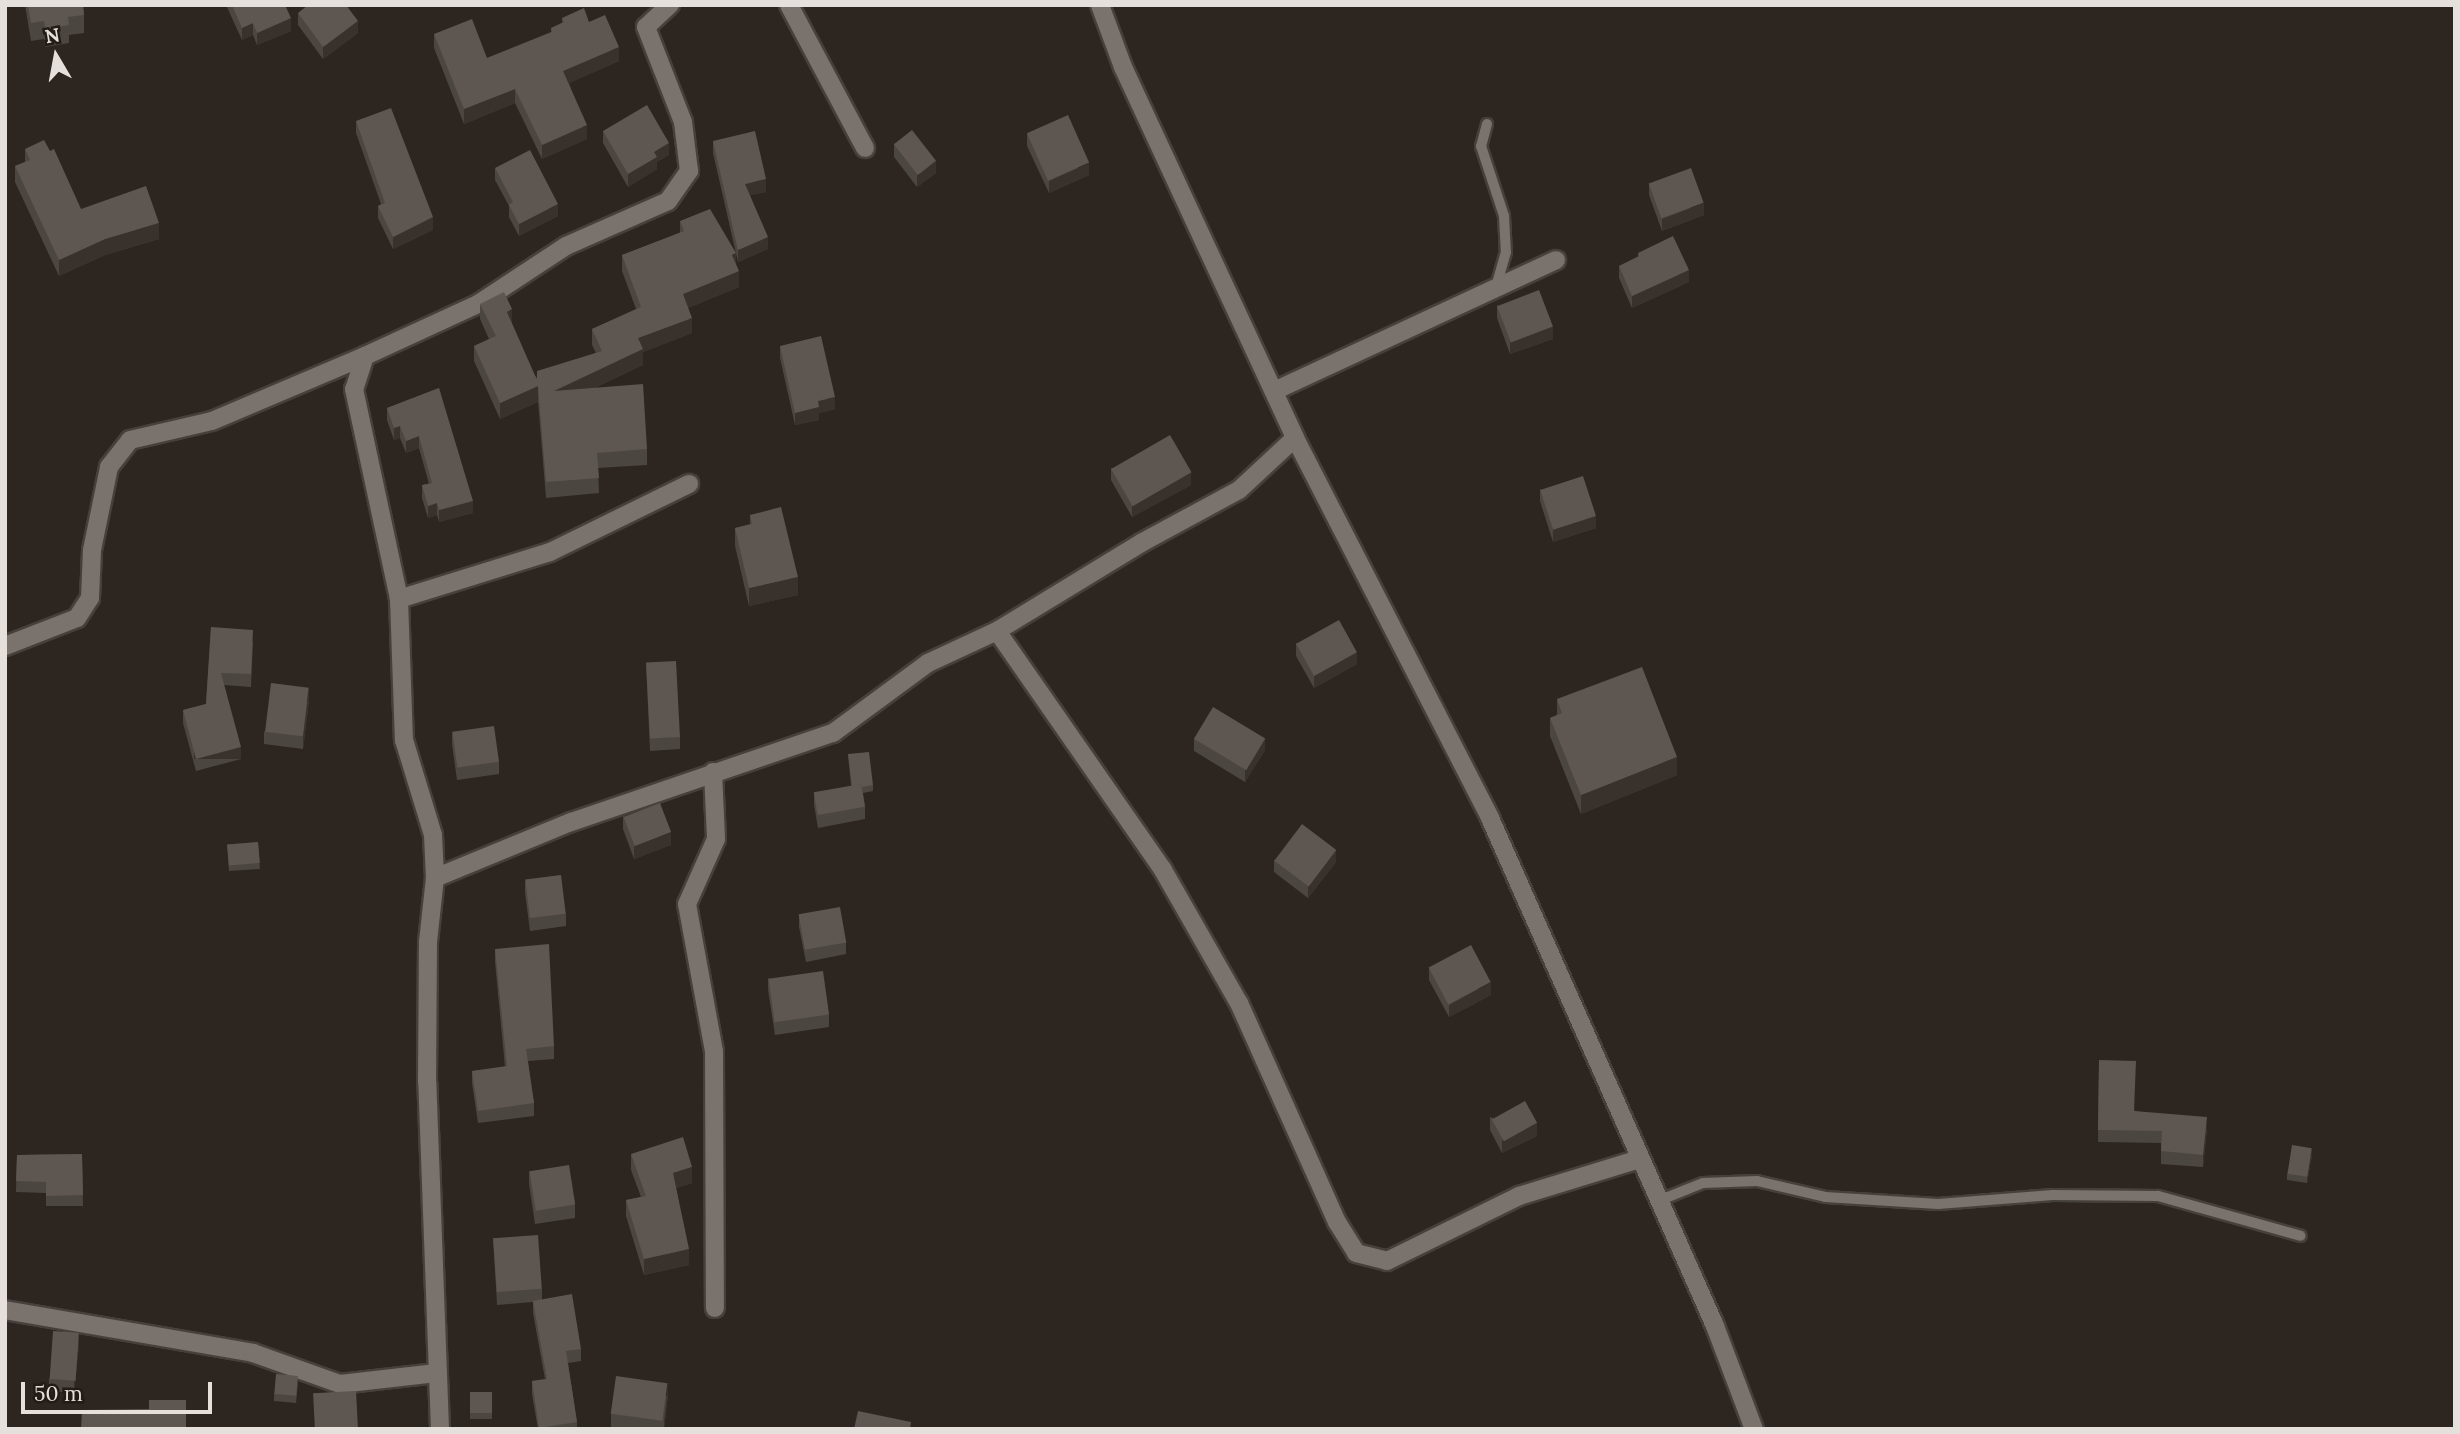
<!DOCTYPE html>
<html>
<head>
<meta charset="utf-8">
<style>
  body { margin:0 }
  #map { position:relative; width:2460px; height:1434px; overflow:hidden; background:#2c2520; font-family:Lora,serif }
  div>[style] { position:absolute }
  .roads { filter:drop-shadow(2px 0 #46403c) drop-shadow(-2px 0 #46403c) drop-shadow(0 2px #46403c) drop-shadow(0 -2px #46403c) }
  .service>* { height:10px; margin:-5px; padding:0 5px; transform-origin:5px; border-radius:5px; background:#7a726c }
  .minor>* { height:18px; margin:-9px; padding:0 9px; transform-origin:9px; border-radius:9px; background:#7a726c }
  .tertiary>* { height:18px; margin:-9px; padding:0 9px; transform-origin:9px; border-radius:9px; background:#7a726c }
  .wall>* { inset:0; background:#4c4640; transform-origin:0 0 }
  .shaded-wall>* { inset:0; background:#39322c; transform-origin:0 0 }
  .building>* { inset:0; background:#5d5651; transform-origin:0 0 }
  span { translate:-50% -50%; white-space:nowrap; text-align:center; line-height:1.15; -webkit-text-stroke:6px #221b16; paint-order:stroke }
  .frame { position:absolute; inset:0; border:7px solid #e5e0dc; pointer-events:none }
  .north { position:absolute; left:21px; top:21px; width:70px; height:70px; -webkit-text-stroke:5px #221b16; paint-order:stroke; rotate:350deg; font-size:19px; font-weight:700; line-height:28px; text-align:center; color:#e5e0dc }
  .north::after { content:''; display:block; margin:auto; width:24px; height:32px; background:#e5e0dc; clip-path:polygon(50% 0,100% 100%,50% 72%,0 100%) }
  .scale { position:absolute; left:21px; top:1382px; width:191px; height:32px; box-sizing:border-box; border:4px solid #e5e0dc; border-top:0; padding-left:9px; font-size:21px; line-height:24px; white-space:nowrap; color:#e5e0dc; -webkit-text-stroke:5px #221b16; paint-order:stroke }
</style>
</head>
<body>
<div id="map">
  <div class="roads">
    <div class="service">
      <i style="left:1487px;top:124px;width:23px;rotate:105deg"></i>
      <i style="left:1481px;top:146px;width:74px;rotate:71.8deg"></i>
      <i style="left:1504px;top:216px;width:36px;rotate:87deg"></i>
      <i style="left:1506px;top:252px;width:33px;rotate:106deg"></i>
      <i style="left:1658px;top:1201px;width:48px;rotate:-21.8deg"></i>
      <i style="left:1703px;top:1183px;width:54px;rotate:-2.1deg"></i>
      <i style="left:1757px;top:1181px;width:70px;rotate:13.2deg"></i>
      <i style="left:1825px;top:1197px;width:113px;rotate:3.5deg"></i>
      <i style="left:1938px;top:1204px;width:115px;rotate:-4.5deg"></i>
      <i style="left:2053px;top:1195px;width:105px;rotate:0.5deg"></i>
      <i style="left:2158px;top:1196px;width:148px;rotate:15.6deg"></i>
    </div>
    <div class="minor">
      <i style="left:789px;top:5px;width:162px;rotate:62deg"></i>
      <i style="left:365px;top:356px;width:35px;rotate:108deg"></i>
      <i style="left:354px;top:389px;width:215px;rotate:77.9deg"></i>
      <i style="left:399px;top:599px;width:141px;rotate:88deg"></i>
      <i style="left:404px;top:740px;width:99px;rotate:73deg"></i>
      <i style="left:433px;top:835px;width:43px;rotate:87.3deg"></i>
      <i style="left:1274px;top:391px;width:311px;rotate:-24.9deg"></i>
      <i style="left:399px;top:599px;width:158px;rotate:-17.3deg"></i>
      <i style="left:550px;top:552px;width:155px;rotate:-26.1deg"></i>
      <i style="left:997px;top:631px;width:291px;rotate:55.2deg"></i>
      <i style="left:1163px;top:870px;width:153px;rotate:60.3deg"></i>
      <i style="left:1239px;top:1003px;width:240px;rotate:65.9deg"></i>
      <i style="left:1337px;top:1222px;width:36px;rotate:58deg"></i>
      <i style="left:1356px;top:1253px;width:32px;rotate:14deg"></i>
      <i style="left:1387px;top:1261px;width:147px;rotate:-26.2deg"></i>
      <i style="left:1519px;top:1196px;width:126px;rotate:-17.1deg"></i>
      <i style="left:5px;top:646px;width:77px;rotate:-21.3deg"></i>
      <i style="left:77px;top:618px;width:24px;rotate:-57deg"></i>
      <i style="left:90px;top:598px;width:48px;rotate:-87.6deg"></i>
      <i style="left:92px;top:550px;width:85px;rotate:-78.4deg"></i>
      <i style="left:109px;top:467px;width:34px;rotate:-52deg"></i>
      <i style="left:130px;top:440px;width:84px;rotate:-13deg"></i>
      <i style="left:212px;top:421px;width:166px;rotate:-23deg"></i>
      <i style="left:365px;top:356px;width:124px;rotate:-24.7deg"></i>
      <i style="left:478px;top:304px;width:105px;rotate:-33.4deg"></i>
      <i style="left:566px;top:246px;width:111px;rotate:-23.8deg"></i>
      <i style="left:668px;top:201px;width:37px;rotate:-55deg"></i>
      <i style="left:689px;top:171px;width:49px;rotate:-97deg"></i>
      <i style="left:683px;top:122px;width:102px;rotate:-111.3deg"></i>
      <i style="left:646px;top:27px;width:33px;rotate:-43deg"></i>
      <i style="left:713px;top:772px;width:67px;rotate:87.4deg"></i>
      <i style="left:716px;top:839px;width:71px;rotate:114deg"></i>
      <i style="left:687px;top:904px;width:149px;rotate:79.6deg"></i>
      <i style="left:714px;top:1051px;width:257px;rotate:89.8deg"></i>
      <i style="left:5px;top:1310px;width:252px;rotate:9.8deg"></i>
      <i style="left:253px;top:1353px;width:92px;rotate:19.6deg"></i>
      <i style="left:340px;top:1384px;width:97px;rotate:-6.5deg"></i>
      <i style="left:440px;top:1429px;width:347px;rotate:-92.1deg"></i>
      <i style="left:427px;top:1082px;width:140px;rotate:-89.6deg"></i>
      <i style="left:428px;top:942px;width:64px;rotate:-83.8deg"></i>
      <i style="left:435px;top:878px;width:147px;rotate:-22.4deg"></i>
      <i style="left:571px;top:822px;width:277px;rotate:-18.8deg"></i>
      <i style="left:833px;top:733px;width:118px;rotate:-36.4deg"></i>
      <i style="left:928px;top:663px;width:76px;rotate:-24.9deg"></i>
      <i style="left:997px;top:631px;width:169px;rotate:-31.4deg"></i>
      <i style="left:1141px;top:543px;width:111px;rotate:-28.4deg"></i>
      <i style="left:1239px;top:490px;width:76px;rotate:-42.9deg"></i>
    </div>
    <div class="tertiary">
      <i style="left:1100px;top:5px;width:66px;rotate:69.6deg"></i>
      <i style="left:1123px;top:67px;width:409px;rotate:65.1deg"></i>
      <i style="left:1295px;top:438px;width:427px;rotate:62.8deg"></i>
      <i style="left:1490px;top:818px;width:556px;rotate:66.11deg"></i>
      <i style="left:1715px;top:1326px;width:110px;rotate:69.3deg"></i>
    </div>
  </div>
  <div class="wall">
    <i style="clip-path:polygon(25px 5px,83px 5px,84px 15px,84px 33px,69px 35px,69px 43px,45px 47px,44px 39px,31px 41px)"></i>
    <i style="clip-path:polygon(226px 5px,285px 5px,291px 31px,257px 45px,253px 35px,242px 40px)"></i>
    <i style="clip-path:polygon(298px 13px,358px 33px,323px 59px,298px 25px)"></i>
    <i style="clip-path:polygon(562px 18px,589px 22px,619px 61px,569px 83px,587px 139px,542px 159px,515px 103px,464px 124px,434px 48px,434px 34px,487px 58px,551px 32px,551px 28px,562px 23px)"></i>
    <i style="clip-path:polygon(356px 121px,433px 230px,393px 249px,378px 218px,378px 206px,381px 204px,356px 133px)"></i>
    <i style="clip-path:polygon(603px 131px,669px 155px,657px 162px,657px 169px,628px 187px,603px 143px)"></i>
    <i style="clip-path:polygon(1027px 134px,1089px 175px,1049px 193px,1027px 146px)"></i>
    <i style="clip-path:polygon(713px 141px,766px 192px,750px 195px,768px 249px,738px 262px,713px 153px)"></i>
    <i style="clip-path:polygon(894px 144px,936px 173px,917px 187px,894px 157px)"></i>
    <i style="clip-path:polygon(25px 149px,81px 209px,159px 239px,105px 255px,59px 276px,15px 182px,15px 166px,25px 162px)"></i>
    <i style="clip-path:polygon(495px 168px,558px 216px,519px 236px,509px 217px,509px 206px,495px 180px)"></i>
    <i style="clip-path:polygon(1649px 183px,1704px 215px,1662px 231px,1649px 195px)"></i>
    <i style="clip-path:polygon(680px 221px,736px 265px,739px 287px,688px 308px,692px 333px,643px 352px,643px 365px,594px 388px,647px 449px,647px 465px,598px 468px,599px 493px,546px 498px,538px 402px,500px 419px,474px 361px,474px 346px,489px 339px,480px 319px,480px 304px,537px 378px,596px 353px,592px 345px,592px 329px,636px 309px,622px 271px,622px 255px,680px 233px)"></i>
    <i style="clip-path:polygon(1638px 253px,1689px 282px,1632px 308px,1619px 278px,1619px 266px,1638px 257px)"></i>
    <i style="clip-path:polygon(1497px 305px,1553px 339px,1510px 354px,1497px 318px)"></i>
    <i style="clip-path:polygon(780px 346px,835px 409px,819px 413px,819px 420px,795px 425px,780px 358px)"></i>
    <i style="clip-path:polygon(439px 388px,473px 513px,439px 522px,437px 515px,428px 518px,422px 498px,422px 485px,429px 484px,419px 448px,406px 453px,400px 438px,394px 440px,387px 420px,387px 408px)"></i>
    <i style="clip-path:polygon(1111px 468px,1191px 485px,1132px 517px,1111px 480px)"></i>
    <i style="clip-path:polygon(1540px 489px,1596px 528px,1553px 542px,1540px 501px)"></i>
    <i style="clip-path:polygon(750px 515px,798px 595px,749px 606px,735px 546px,735px 528px,750px 524px)"></i>
    <i style="clip-path:polygon(211px 627px,253px 642px,251px 687px,224px 685px,241px 759px,196px 771px,183px 723px,183px 710px,206px 704px)"></i>
    <i style="clip-path:polygon(1296px 643px,1357px 664px,1314px 688px,1296px 656px)"></i>
    <i style="clip-path:polygon(646px 663px,680px 737px,680px 749px,650px 751px)"></i>
    <i style="clip-path:polygon(1557px 699px,1677px 775px,1581px 814px,1550px 736px,1550px 718px,1557px 715px)"></i>
    <i style="clip-path:polygon(309px 700px,303px 749px,264px 744px,264px 732px)"></i>
    <i style="clip-path:polygon(452px 732px,499px 762px,499px 774px,457px 780px,452px 744px)"></i>
    <i style="clip-path:polygon(1194px 739px,1265px 750px,1245px 782px,1194px 751px)"></i>
    <i style="clip-path:polygon(848px 754px,873px 785px,873px 791px,863px 793px,865px 807px,865px 819px,818px 828px,814px 805px,814px 793px,851px 786px)"></i>
    <i style="clip-path:polygon(623px 816px,671px 845px,634px 859px,623px 829px)"></i>
    <i style="left:258px;top:842px;width:27px;height:31px;rotate:86deg"></i>
    <i style="clip-path:polygon(1274px 860px,1336px 862px,1308px 898px,1274px 872px)"></i>
    <i style="clip-path:polygon(525px 881px,566px 914px,566px 926px,530px 931px,525px 893px)"></i>
    <i style="clip-path:polygon(799px 915px,846px 942px,846px 954px,806px 962px,799px 927px)"></i>
    <i style="clip-path:polygon(495px 949px,554px 1046px,554px 1059px,528px 1061px,534px 1103px,534px 1116px,478px 1123px,472px 1083px,472px 1071px,505px 1067px,495px 962px)"></i>
    <i style="clip-path:polygon(1429px 968px,1491px 995px,1449px 1017px,1429px 980px)"></i>
    <i style="clip-path:polygon(768px 978px,829px 1015px,829px 1027px,775px 1035px,768px 990px)"></i>
    <i style="clip-path:polygon(2099px 1060px,2135px 1111px,2207px 1129px,2203px 1167px,2161px 1164px,2161px 1143px,2098px 1142px)"></i>
    <i style="clip-path:polygon(1490px 1117px,1537px 1136px,1502px 1153px,1490px 1130px)"></i>
    <i style="clip-path:polygon(82px 1154px,83px 1206px,46px 1206px,46px 1193px,16px 1192px,17px 1155px)"></i>
    <i style="clip-path:polygon(631px 1154px,692px 1183px,676px 1188px,689px 1265px,644px 1275px,626px 1216px,626px 1200px,641px 1197px,631px 1170px)"></i>
    <i style="clip-path:polygon(2312px 1155px,2307px 1183px,2287px 1180px,2287px 1174px)"></i>
    <i style="clip-path:polygon(529px 1171px,575px 1205px,575px 1218px,535px 1224px,529px 1184px)"></i>
    <i style="clip-path:polygon(493px 1238px,542px 1289px,542px 1300px,581px 1349px,581px 1361px,568px 1363px,577px 1422px,577px 1429px,538px 1429px,532px 1394px,532px 1381px,545px 1379px,533px 1313px,533px 1302px,497px 1305px)"></i>
    <i style="clip-path:polygon(79px 1345px,74px 1393px,49px 1391px,49px 1379px)"></i>
    <i style="clip-path:polygon(298px 1382px,296px 1403px,274px 1401px,274px 1394px)"></i>
    <i style="left:492px;top:1392px;width:27px;height:22px;rotate:90deg"></i>
    <i style="clip-path:polygon(668px 1395px,664px 1429px,626px 1429px,611px 1427px,611px 1414px)"></i>
  </div>
  <div class="shaded-wall">
    <i style="clip-path:polygon(291px 18px,291px 31px,257px 45px,257px 33px)"></i>
    <i style="clip-path:polygon(358px 21px,358px 33px,323px 59px,323px 47px)"></i>
    <i style="clip-path:polygon(253px 23px,253px 35px,242px 40px,242px 28px)"></i>
    <i style="clip-path:polygon(619px 47px,619px 61px,563px 86px,563px 71px)"></i>
    <i style="clip-path:polygon(515px 89px,515px 103px,464px 124px,464px 109px)"></i>
    <i style="clip-path:polygon(587px 125px,587px 139px,542px 159px,542px 145px)"></i>
    <i style="clip-path:polygon(669px 143px,669px 155px,657px 162px,657px 169px,628px 187px,628px 174px,654px 152px)"></i>
    <i style="clip-path:polygon(936px 161px,936px 173px,917px 187px,917px 175px)"></i>
    <i style="clip-path:polygon(1089px 163px,1089px 175px,1049px 193px,1049px 181px)"></i>
    <i style="clip-path:polygon(766px 179px,766px 192px,745px 196px,745px 184px)"></i>
    <i style="clip-path:polygon(1704px 203px,1704px 215px,1662px 231px,1662px 219px)"></i>
    <i style="clip-path:polygon(558px 204px,558px 216px,519px 236px,519px 224px)"></i>
    <i style="clip-path:polygon(433px 217px,433px 230px,393px 249px,393px 237px)"></i>
    <i style="clip-path:polygon(159px 223px,159px 239px,105px 255px,59px 276px,59px 260px,105px 239px)"></i>
    <i style="clip-path:polygon(768px 237px,768px 249px,738px 262px,738px 250px)"></i>
    <i style="clip-path:polygon(736px 253px,736px 269px,732px 255px)"></i>
    <i style="clip-path:polygon(1689px 270px,1689px 282px,1632px 308px,1632px 296px)"></i>
    <i style="clip-path:polygon(739px 271px,739px 287px,683px 310px,683px 294px)"></i>
    <i style="clip-path:polygon(512px 309px,512px 324px,507px 312px)"></i>
    <i style="clip-path:polygon(692px 318px,692px 333px,643px 352px,643px 365px,554px 406px,554px 391px,638px 338px)"></i>
    <i style="clip-path:polygon(1553px 326px,1553px 339px,1510px 354px,1510px 342px)"></i>
    <i style="clip-path:polygon(538px 386px,538px 402px,500px 419px,500px 403px)"></i>
    <i style="clip-path:polygon(835px 397px,835px 409px,819px 413px,819px 420px,795px 425px,795px 413px,818px 401px)"></i>
    <i style="clip-path:polygon(400px 426px,400px 438px,394px 440px,394px 428px)"></i>
    <i style="clip-path:polygon(419px 436px,419px 448px,406px 453px,406px 441px)"></i>
    <i style="clip-path:polygon(1191px 472px,1191px 485px,1132px 517px,1132px 505px)"></i>
    <i style="clip-path:polygon(473px 501px,473px 513px,439px 522px,439px 510px)"></i>
    <i style="clip-path:polygon(437px 503px,437px 515px,428px 518px,428px 506px)"></i>
    <i style="clip-path:polygon(1596px 516px,1596px 528px,1553px 542px,1553px 529px)"></i>
    <i style="clip-path:polygon(798px 577px,798px 595px,749px 606px,749px 588px)"></i>
    <i style="clip-path:polygon(1357px 652px,1357px 664px,1314px 688px,1314px 676px)"></i>
    <i style="clip-path:polygon(309px 688px,309px 700px,303px 749px,303px 737px)"></i>
    <i style="clip-path:polygon(1265px 738px,1265px 750px,1245px 782px,1245px 770px)"></i>
    <i style="left:241px;top:747px;width:12px;height:47px;rotate:90deg"></i>
    <i style="clip-path:polygon(1677px 757px,1677px 775px,1581px 814px,1581px 795px)"></i>
    <i style="clip-path:polygon(671px 832px,671px 845px,634px 859px,634px 846px)"></i>
    <i style="clip-path:polygon(1336px 850px,1336px 862px,1308px 898px,1308px 886px)"></i>
    <i style="clip-path:polygon(1491px 982px,1491px 995px,1449px 1017px,1449px 1005px)"></i>
    <i style="clip-path:polygon(2207px 1117px,2207px 1129px,2203px 1167px,2203px 1155px)"></i>
    <i style="clip-path:polygon(1537px 1123px,1537px 1136px,1502px 1153px,1502px 1140px)"></i>
    <i style="clip-path:polygon(2312px 1148px,2312px 1155px,2307px 1183px,2307px 1177px)"></i>
    <i style="clip-path:polygon(692px 1167px,692px 1183px,673px 1189px,673px 1173px)"></i>
    <i style="clip-path:polygon(689px 1249px,689px 1265px,644px 1275px,644px 1259px)"></i>
    <i style="clip-path:polygon(79px 1333px,79px 1345px,74px 1393px,74px 1381px)"></i>
    <i style="clip-path:polygon(668px 1383px,668px 1395px,664px 1429px,664px 1421px)"></i>
  </div>
  <div class="building">
    <i style="clip-path:polygon(28px 5px,83px 5px,84px 15px,68px 17px,69px 25px,45px 29px,44px 21px,31px 23px)"></i>
    <i style="clip-path:polygon(232px 5px,285px 5px,291px 18px,257px 33px,253px 23px,242px 28px)"></i>
    <i style="clip-path:polygon(308px 5px,346px 5px,358px 21px,323px 47px,298px 13px)"></i>
    <i style="clip-path:polygon(584px 8px,589px 22px,605px 15px,619px 47px,563px 71px,587px 125px,542px 145px,515px 89px,464px 109px,434px 34px,472px 19px,487px 58px,552px 32px,551px 28px,564px 22px,562px 18px)"></i>
    <i style="clip-path:polygon(647px 105px,669px 143px,654px 152px,657px 157px,628px 174px,603px 131px)"></i>
    <i style="clip-path:polygon(391px 108px,433px 217px,393px 237px,378px 206px,385px 203px,356px 121px)"></i>
    <i style="left:1068px;top:115px;width:52px;height:45px;rotate:66deg"></i>
    <i style="left:912px;top:130px;width:39px;height:23px;rotate:52deg"></i>
    <i style="clip-path:polygon(755px 131px,766px 179px,745px 184px,768px 237px,738px 250px,713px 141px)"></i>
    <i style="clip-path:polygon(44px 140px,50px 151px,54px 149px,81px 209px,146px 186px,159px 223px,105px 239px,59px 260px,15px 166px,30px 160px,25px 149px)"></i>
    <i style="clip-path:polygon(530px 150px,558px 204px,519px 224px,509px 205px,513px 202px,495px 168px)"></i>
    <i style="left:1691px;top:168px;width:37px;height:45px;rotate:70deg"></i>
    <i style="clip-path:polygon(710px 209px,736px 253px,732px 255px,739px 271px,683px 294px,692px 318px,638px 338px,643px 349px,554px 391px,643px 384px,647px 449px,597px 453px,599px 478px,546px 482px,538px 386px,500px 403px,474px 346px,496px 336px,480px 304px,504px 292px,512px 309px,507px 312px,537px 380px,537px 371px,602px 351px,592px 329px,641px 307px,622px 255px,684px 231px,680px 221px)"></i>
    <i style="clip-path:polygon(1673px 236px,1689px 270px,1632px 296px,1619px 266px,1639px 256px,1638px 253px)"></i>
    <i style="left:1539px;top:290px;width:39px;height:45px;rotate:69deg"></i>
    <i style="clip-path:polygon(821px 336px,835px 397px,818px 401px,819px 407px,795px 413px,780px 346px)"></i>
    <i style="clip-path:polygon(439px 388px,473px 501px,439px 510px,437px 503px,428px 506px,422px 485px,432px 483px,419px 436px,406px 441px,400px 426px,394px 428px,387px 408px)"></i>
    <i style="left:1170px;top:435px;width:43px;height:68px;rotate:60deg"></i>
    <i style="left:1583px;top:476px;width:42px;height:45px;rotate:72deg"></i>
    <i style="clip-path:polygon(781px 507px,798px 577px,749px 588px,735px 528px,752px 524px,750px 515px)"></i>
    <i style="left:1339px;top:620px;width:37px;height:49px;rotate:61deg"></i>
    <i style="clip-path:polygon(211px 627px,253px 630px,251px 674px,221px 673px,241px 747px,196px 759px,183px 710px,206px 704px)"></i>
    <i style="left:676px;top:661px;width:76px;height:30px;rotate:87deg"></i>
    <i style="clip-path:polygon(1642px 667px,1677px 757px,1581px 795px,1550px 718px,1562px 713px,1557px 699px)"></i>
    <i style="left:271px;top:683px;width:38px;height:49px;rotate:7deg"></i>
    <i style="left:1213px;top:707px;width:61px;height:37px;rotate:31deg"></i>
    <i style="left:494px;top:726px;width:36px;height:42px;rotate:82deg"></i>
    <i style="clip-path:polygon(869px 752px,873px 785px,862px 787px,861px 784px,852px 786px,848px 754px)"></i>
    <i style="left:861px;top:784px;width:23px;height:48px;rotate:80deg"></i>
    <i style="left:660px;top:803px;width:31px;height:39px;rotate:69deg"></i>
    <i style="left:1302px;top:824px;width:43px;height:46px;rotate:37deg"></i>
    <i style="left:258px;top:842px;width:21px;height:31px;rotate:85deg"></i>
    <i style="left:561px;top:875px;width:39px;height:36px;rotate:83deg"></i>
    <i style="left:840px;top:907px;width:36px;height:42px;rotate:80deg"></i>
    <i style="clip-path:polygon(549px 944px,554px 1046px,526px 1049px,534px 1103px,478px 1111px,472px 1071px,507px 1066px,495px 949px)"></i>
    <i style="left:1471px;top:945px;width:42px;height:48px;rotate:62deg"></i>
    <i style="left:823px;top:971px;width:44px;height:55px;rotate:82deg"></i>
    <i style="clip-path:polygon(2099px 1060px,2136px 1061px,2134px 1111px,2207px 1117px,2203px 1155px,2161px 1151px,2162px 1131px,2098px 1130px)"></i>
    <i style="left:1525px;top:1101px;width:25px;height:38px;rotate:61deg"></i>
    <i style="clip-path:polygon(683px 1137px,692px 1167px,673px 1173px,689px 1249px,644px 1259px,626px 1200px,646px 1196px,631px 1154px)"></i>
    <i style="left:2292px;top:1145px;width:20px;height:29px;rotate:9deg"></i>
    <i style="clip-path:polygon(82px 1154px,83px 1195px,46px 1196px,46px 1182px,16px 1181px,17px 1155px)"></i>
    <i style="left:569px;top:1165px;width:40px;height:40px;rotate:81deg"></i>
    <i style="left:538px;top:1235px;width:54px;height:45px;rotate:86deg"></i>
    <i style="clip-path:polygon(572px 1294px,581px 1349px,566px 1351px,577px 1422px,539px 1428px,532px 1381px,547px 1379px,533px 1301px)"></i>
    <i style="left:53px;top:1331px;width:26px;height:48px;rotate:4deg"></i>
    <i style="left:276px;top:1374px;width:22px;height:20px;rotate:5deg"></i>
    <i style="left:616px;top:1376px;width:52px;height:38px;rotate:8deg"></i>
    <i style="left:356px;top:1391px;width:38px;height:43px;rotate:87deg"></i>
    <i style="left:492px;top:1392px;width:21px;height:22px;rotate:90deg"></i>
    <i style="clip-path:polygon(149px 1400px,186px 1400px,186px 1429px,81px 1429px,82px 1410px,149px 1409px)"></i>
    <i style="clip-path:polygon(858px 1411px,911px 1422px,910px 1429px,854px 1429px)"></i>
  </div>
  <div class="frame"></div>
  <div class="north">N</div>
  <div class="scale">50 m</div>
</div>
</body>
</html>
